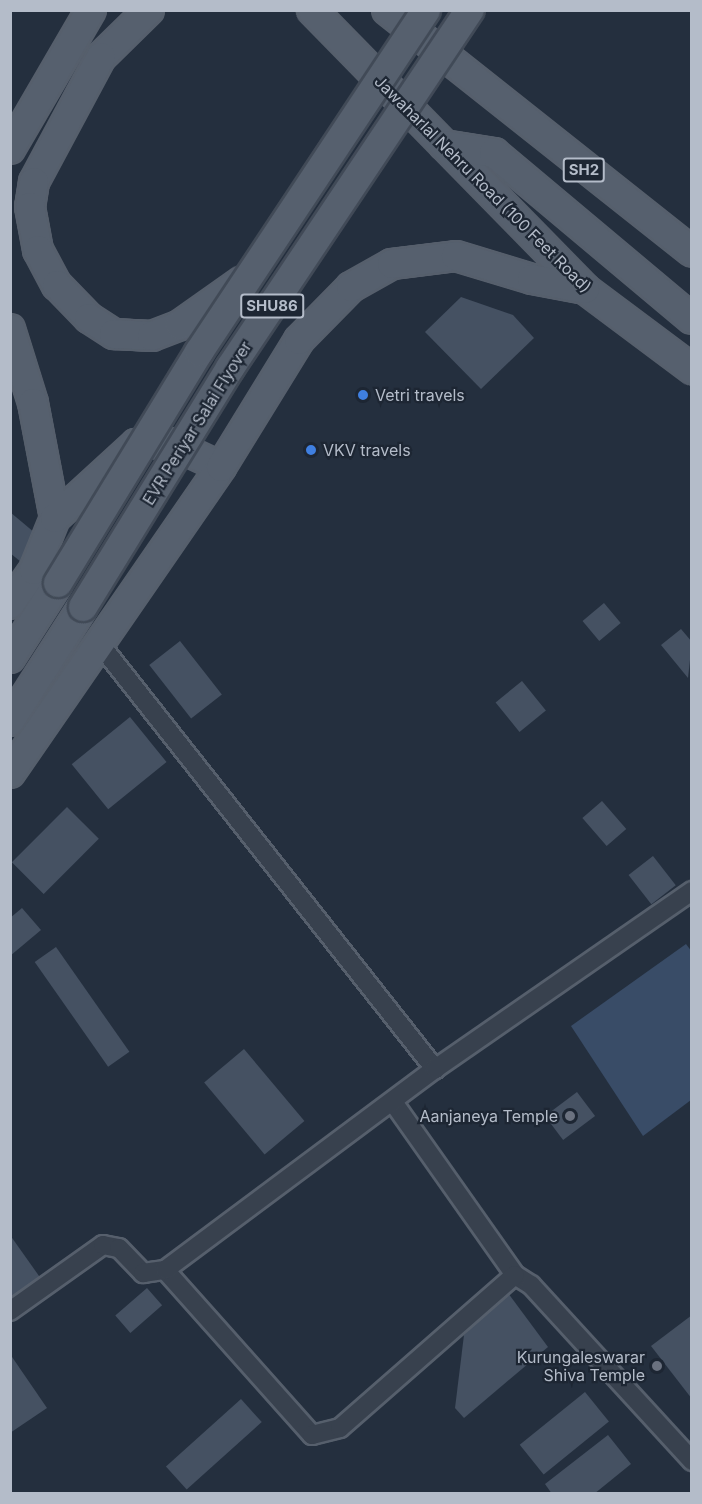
<!DOCTYPE html>
<html>
<head>
<meta charset="utf-8">
<style>
  body { margin:0 }
  #map { position:relative; width:702px; height:1504px; overflow:hidden; background:#242f3e; font-family:Inter,sans-serif }
  div>[style] { position:absolute }
  .water>* { inset:0; background:#394c67 }
  .building>* { inset:0; background:#455162; transform-origin:0 0 }
  .roads { filter:drop-shadow(2px 0 #565f6c) drop-shadow(-2px 0 #565f6c) drop-shadow(0 2px #565f6c) drop-shadow(0 -2px #565f6c) }
  .street>* { height:18px; margin:-9px; padding:0 9px; transform-origin:9px; border-radius:9px; background:#38414e }
  .primary>* { height:28px; margin:-14px; padding:0 14px; transform-origin:14px; border-radius:14px; background:#56606e }
  .bridges { filter:drop-shadow(2px 0 #414a57) drop-shadow(-2px 0 #414a57) drop-shadow(0 2px #414a57) drop-shadow(0 -2px #414a57) }
  .primary-bridge>* { height:28px; margin:-14px; padding:0 14px; transform-origin:14px; border-radius:14px; background:#56606e }
  .dots>* { width:16px; height:16px; translate:-50% -50%; box-sizing:border-box; border:3px solid #1d2633; border-radius:50% }
  span { translate:-50% -50%; white-space:nowrap; text-align:center; line-height:1.15; -webkit-text-stroke:4.5px #1d2633; paint-order:stroke }
  .shield-label span { padding:2px 4px; background:#1d2633; border:2px solid; border-radius:4px; -webkit-text-stroke-width:0 }
  .shield-label { font-size:15px; color:#b4bcc9; font-weight:700 }
  .street-label { font-size:16px; color:#b4bcc9 }
  .poi-label { font-size:16px; color:#b4bcc9 }
  .left { translate:0 -50%; text-align:left }
  .right { translate:-100% -50%; text-align:right }
  .frame { position:absolute; inset:0; border:12px solid #b4bcc9; pointer-events:none }
</style>
</head>
<body>
<div id="map">
  <div class="water">
    <i style="clip-path:polygon(686px 944px,692px 952px,691px 1100px,643px 1136px,571px 1026px)"></i>
  </div>
  <div class="building">
    <i style="clip-path:polygon(461px 297px,513px 315px,534px 338px,481px 389px,425px 332px)"></i>
    <i style="clip-path:polygon(10px 512px,41px 538px,21px 562px,10px 553px)"></i>
    <i style="left:604px;top:603px;width:26px;height:28px;rotate:50deg"></i>
    <i style="clip-path:polygon(681px 629px,692px 642px,688px 678px,661px 645px)"></i>
    <i style="left:180px;top:641px;width:68px;height:39px;rotate:52deg"></i>
    <i style="left:522px;top:681px;width:38px;height:34px;rotate:51deg"></i>
    <i style="left:130px;top:717px;width:58px;height:75px;rotate:51deg"></i>
    <i style="left:602px;top:801px;width:37px;height:26px;rotate:49deg"></i>
    <i style="left:67px;top:807px;width:45px;height:78px;rotate:45deg"></i>
    <i style="left:653px;top:856px;width:37px;height:31px;rotate:52deg"></i>
    <i style="clip-path:polygon(22px 908px,41px 930px,10px 956px,10px 918px)"></i>
    <i style="left:56px;top:947px;width:128px;height:26px;rotate:55deg"></i>
    <i style="left:244px;top:1049px;width:94px;height:52px;rotate:50deg"></i>
    <i style="left:577px;top:1092px;width:30px;height:40px;rotate:53deg"></i>
    <i style="clip-path:polygon(10px 1235px,44px 1283px,10px 1306px)"></i>
    <i style="left:147px;top:1288px;width:23px;height:42px;rotate:49deg"></i>
    <i style="clip-path:polygon(508px 1293px,548px 1347px,464px 1418px,455px 1408px,464px 1335px)"></i>
    <i style="clip-path:polygon(692px 1315px,692px 1399px,651px 1346px)"></i>
    <i style="clip-path:polygon(10px 1354px,47px 1408px,10px 1433px)"></i>
    <i style="left:585px;top:1392px;width:38px;height:84px;rotate:51deg"></i>
    <i style="left:241px;top:1399px;width:31px;height:101px;rotate:48deg"></i>
    <i style="clip-path:polygon(608px 1435px,631px 1464px,594px 1494px,552px 1494px,545px 1484px)"></i>
  </div>
  <div class="roads">
    <div class="street">
      <i style="left:99px;top:643px;width:543px;rotate:51.74deg"></i>
      <i style="left:393px;top:1102px;width:212px;rotate:54.8deg"></i>
      <i style="left:515px;top:1275px;width:19px;rotate:32deg"></i>
      <i style="left:531px;top:1285px;width:239px;rotate:47.5deg"></i>
      <i style="left:165px;top:1270px;width:221px;rotate:48.3deg"></i>
      <i style="left:312px;top:1435px;width:29px;rotate:-14deg"></i>
      <i style="left:340px;top:1428px;width:232px;rotate:-41.2deg"></i>
      <i style="left:10px;top:1311px;width:114px;rotate:-35.4deg"></i>
      <i style="left:103px;top:1245px;width:16px;rotate:11deg"></i>
      <i style="left:119px;top:1248px;width:35px;rotate:46deg"></i>
      <i style="left:143px;top:1273px;width:22px;rotate:-8deg"></i>
      <i style="left:165px;top:1270px;width:337px;rotate:-36.7deg"></i>
      <i style="left:435px;top:1069px;width:313px;rotate:-34.7deg"></i>
    </div>
    <div class="primary">
      <i style="left:149px;top:10px;width:67px;rotate:135.6deg"></i>
      <i style="left:101px;top:57px;width:142px;rotate:118.2deg"></i>
      <i style="left:34px;top:182px;width:25px;rotate:99deg"></i>
      <i style="left:30px;top:207px;width:44px;rotate:79.5deg"></i>
      <i style="left:38px;top:250px;width:40px;rotate:62deg"></i>
      <i style="left:57px;top:285px;width:46px;rotate:45.9deg"></i>
      <i style="left:89px;top:318px;width:30px;rotate:33deg"></i>
      <i style="left:114px;top:334px;width:38px;rotate:3deg"></i>
      <i style="left:152px;top:336px;width:30px;rotate:-21deg"></i>
      <i style="left:180px;top:325px;width:75px;rotate:-35.2deg"></i>
      <i style="left:312px;top:10px;width:390px;rotate:45.6deg"></i>
      <i style="left:585px;top:289px;width:134px;rotate:36.8deg"></i>
      <i style="left:387px;top:10px;width:389px;rotate:38.4deg"></i>
      <i style="left:444px;top:145px;width:51px;rotate:9.1deg"></i>
      <i style="left:494px;top:153px;width:258px;rotate:40deg"></i>
      <i style="left:10px;top:149px;width:161px;rotate:-59.8deg"></i>
      <i style="left:10px;top:329px;width:77px;rotate:72.7deg"></i>
      <i style="left:33px;top:403px;width:117px;rotate:79.2deg"></i>
      <i style="left:10px;top:604px;width:42px;rotate:-54.8deg"></i>
      <i style="left:34px;top:570px;width:56px;rotate:-68deg"></i>
      <i style="left:55px;top:518px;width:110px;rotate:-42.4deg"></i>
      <i style="left:136px;top:444px;width:34px;rotate:-2deg"></i>
      <i style="left:170px;top:443px;width:56px;rotate:25.2deg"></i>
      <i style="left:10px;top:658px;width:89px;rotate:-57.4deg"></i>
      <i style="left:10px;top:721px;width:135px;rotate:-57.4deg"></i>
      <i style="left:10px;top:773px;width:372px;rotate:-55.4deg"></i>
      <i style="left:221px;top:467px;width:149px;rotate:-58.4deg"></i>
      <i style="left:299px;top:340px;width:74px;rotate:-45.5deg"></i>
      <i style="left:351px;top:287px;width:47px;rotate:-29.3deg"></i>
      <i style="left:392px;top:264px;width:64px;rotate:-7.1deg"></i>
      <i style="left:456px;top:256px;width:79px;rotate:16.8deg"></i>
      <i style="left:532px;top:279px;width:54px;rotate:10.7deg"></i>
    </div>
  </div>
  <div class="bridges">
    <div class="primary-bridge">
      <i style="left:58px;top:583px;width:271px;rotate:-58.6deg"></i>
      <i style="left:199px;top:352px;width:410px;rotate:-56.4deg"></i>
      <i style="left:83px;top:607px;width:281px;rotate:-58.4deg"></i>
      <i style="left:230px;top:368px;width:431px;rotate:-56.2deg"></i>
    </div>
  </div>
  <div class="dots">
    <i style="left:363px;top:395px;background:#3f7fe0"></i>
    <i style="left:311px;top:450px;background:#3f7fe0"></i>
    <i style="left:570px;top:1116px;background:#6b7280"></i>
    <i style="left:657px;top:1366px;background:#6b7280"></i>
  </div>
  <div class="shield-label">
    <span style="left:584px;top:170px">SH2</span>
    <span style="left:272px;top:306px">SHU86</span>
  </div>
  <div class="street-label">
    <span style="left:483px;top:184px;rotate:45deg">Jawaharlal Nehru Road (100 Feet Road)</span>
    <span style="left:197px;top:423px;rotate:-58deg">EVR Periyar Salai Flyover</span>
  </div>
  <div class="poi-label">
    <span class="left" style="left:375px;top:395px">Vetri travels</span>
    <span class="left" style="left:323px;top:450px">VKV travels</span>
    <span class="right" style="left:558px;top:1116px">Aanjaneya Temple</span>
    <span class="right" style="left:645px;top:1366px">Kurungaleswarar<br>Shiva Temple</span>
  </div>
  <div class="frame"></div>
</div>
</body>
</html>
